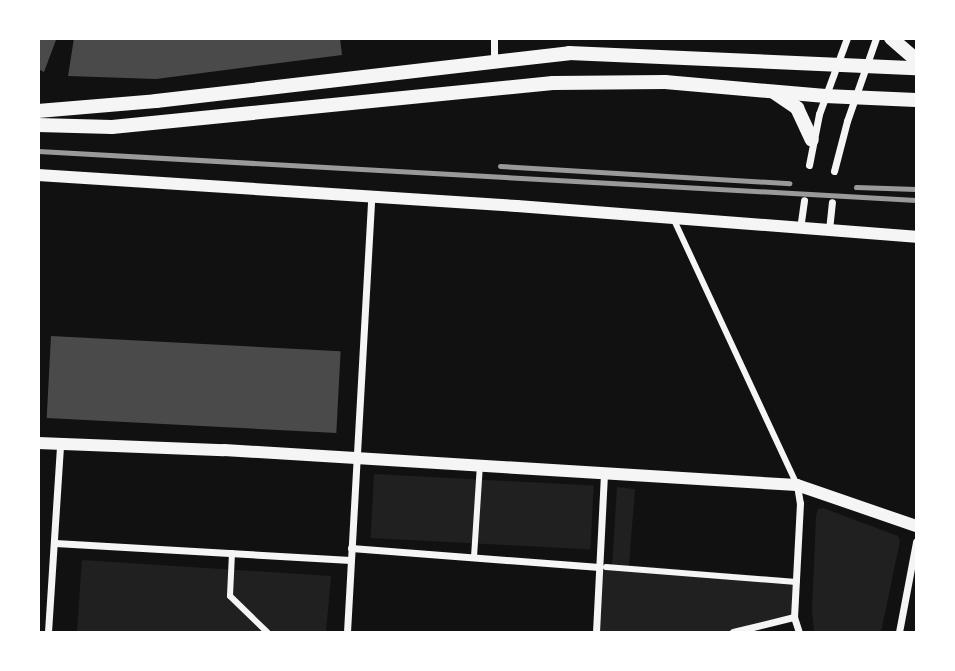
<!DOCTYPE html>
<html>
<head>
<meta charset="utf-8">
<style>
  body { margin:0 }
  #map { position:relative; width:955px; height:671px; overflow:hidden; background:#111; font-family:"IBM Plex Sans",sans-serif }
  div>[style] { position:absolute }
  .green>* { inset:0; background:#202020; transform-origin:0 0 }
  .building>* { inset:0; background:#4a4a4a; transform-origin:0 0 }
  .pedestrian>* { height:6px; margin:-3px; padding:0 3px; transform-origin:3px; border-radius:3px; background:#f5f5f5 }
  .minor>* { height:7px; margin:-3.5px; padding:0 3.5px; transform-origin:3.5px; border-radius:3.5px; background:#f5f5f5 }
  .tertiary>* { height:12px; margin:-6px; padding:0 6px; transform-origin:6px; border-radius:6px; background:#f5f5f5 }
  .secondary>* { height:14px; margin:-7px; padding:0 7px; transform-origin:7px; border-radius:7px; background:#f5f5f5 }
  .rail>* { height:5px; margin:-2.5px; padding:0 2.5px; transform-origin:2.5px; border-radius:2.5px; background:#9a9a9a }
  span { translate:-50% -50%; white-space:nowrap; text-align:center; line-height:1.15; -webkit-text-stroke:5px #fff; paint-order:stroke }
  .frame { position:absolute; inset:0; border:40px solid #fff; pointer-events:none }
</style>
</head>
<body>
<div id="map">
  <div class="green">
    <i style="left:374px;top:474px;width:220px;height:64px;rotate:3deg"></i>
    <i style="clip-path:polygon(617px 487px,635px 489px,629px 565px,785px 578px,786px 581px,796px 582px,794px 617px,733px 632px,596px 632px,599px 567px,612px 567px)"></i>
    <i style="clip-path:polygon(823px 508px,898px 536px,900px 541px,881px 632px,814px 632px,812px 610px,816px 516px,818px 509px)"></i>
    <i style="clip-path:polygon(82px 560px,331px 576px,326px 632px,77px 632px)"></i>
  </div>
  <div class="building">
    <i style="clip-path:polygon(38px 38px,56px 40px,44px 72px,38px 69px)"></i>
    <i style="clip-path:polygon(74px 38px,340px 38px,342px 55px,156px 79px,68px 76px)"></i>
    <i style="left:51px;top:336px;width:290px;height:82px;rotate:3deg"></i>
  </div>
  <div class="pedestrian">
    <i style="left:674px;top:220px;width:292px;rotate:65.1deg"></i>
    <i style="left:232px;top:553px;width:43px;rotate:92.7deg"></i>
    <i style="left:230px;top:596px;width:52px;rotate:44.2deg"></i>
    <i style="left:474px;top:557px;width:92px;rotate:-86.3deg"></i>
    <i style="left:606px;top:567px;width:191px;rotate:4.5deg"></i>
  </div>
  <div class="minor">
    <i style="left:494px;top:38px;width:22px;rotate:90deg"></i>
    <i style="left:809px;top:165px;width:52px;rotate:-78.9deg"></i>
    <i style="left:819px;top:114px;width:81px;rotate:-69.8deg"></i>
    <i style="left:834px;top:171px;width:52px;rotate:-75.4deg"></i>
    <i style="left:847px;top:121px;width:88px;rotate:-70.7deg"></i>
    <i style="left:800px;top:229px;width:29px;rotate:-82deg"></i>
    <i style="left:829px;top:230px;width:28px;rotate:-84deg"></i>
    <i style="left:797px;top:485px;width:18px;rotate:81deg"></i>
    <i style="left:800px;top:503px;width:114px;rotate:93deg"></i>
    <i style="left:794px;top:617px;width:16px;rotate:72deg"></i>
    <i style="left:55px;top:543px;width:296px;rotate:3.3deg"></i>
    <i style="left:351px;top:548px;width:249px;rotate:4.4deg"></i>
    <i style="left:48px;top:632px;width:188px;rotate:-86.3deg"></i>
    <i style="left:347px;top:632px;width:436px;rotate:-86.8deg"></i>
    <i style="left:596px;top:632px;width:159px;rotate:-87.1deg"></i>
    <i style="left:733px;top:632px;width:63px;rotate:-13.8deg"></i>
    <i style="left:899px;top:632px;width:92px;rotate:-79.3deg"></i>
  </div>
  <div class="tertiary">
    <i style="left:38px;top:175px;width:480px;rotate:3.7deg"></i>
    <i style="left:517px;top:206px;width:400px;rotate:4.4deg"></i>
    <i style="left:38px;top:443px;width:186px;rotate:2.2deg"></i>
    <i style="left:224px;top:450px;width:574px;rotate:3.5deg"></i>
    <i style="left:797px;top:485px;width:126px;rotate:19deg"></i>
  </div>
  <div class="secondary">
    <i style="left:891px;top:38px;width:33px;rotate:41deg"></i>
    <i style="left:775px;top:93px;width:27px;rotate:34deg"></i>
    <i style="left:797px;top:108px;width:35px;rotate:65deg"></i>
    <i style="left:38px;top:111px;width:118px;rotate:-4.8deg"></i>
    <i style="left:156px;top:101px;width:416px;rotate:-6.6deg"></i>
    <i style="left:569px;top:53px;width:347px;rotate:2.5deg"></i>
    <i style="left:38px;top:125px;width:74px;rotate:1.5deg"></i>
    <i style="left:112px;top:127px;width:443px;rotate:-5.7deg"></i>
    <i style="left:553px;top:83px;width:112px;rotate:-0.5deg"></i>
    <i style="left:665px;top:82px;width:161px;rotate:5deg"></i>
    <i style="left:825px;top:96px;width:91px;rotate:2.5deg"></i>
  </div>
  <div class="rail">
    <i style="left:38px;top:151px;width:879px;rotate:3.19deg"></i>
    <i style="left:500px;top:166px;width:290px;rotate:3.4deg"></i>
    <i style="left:856px;top:187px;width:60px;rotate:1.9deg"></i>
  </div>
  <div class="frame"></div>
</div>
</body>
</html>
